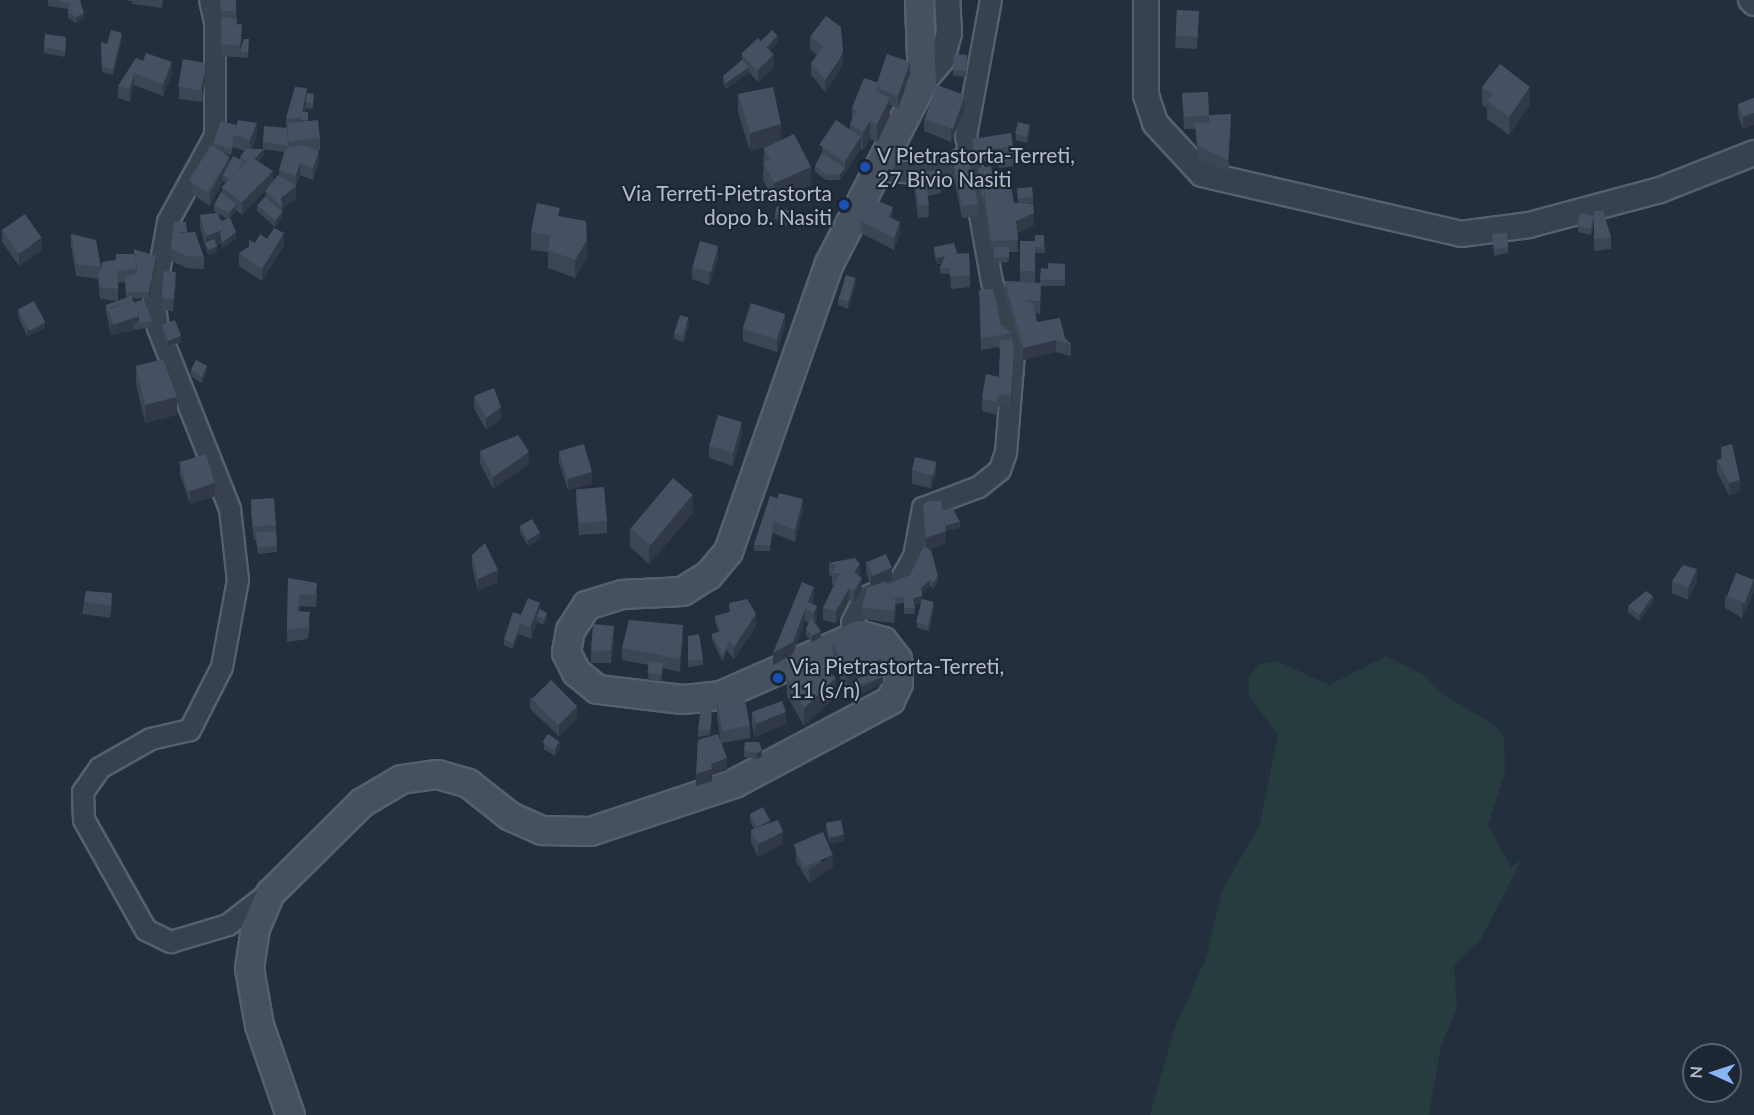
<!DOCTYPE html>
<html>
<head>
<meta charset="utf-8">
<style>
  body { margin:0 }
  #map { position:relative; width:1754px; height:1115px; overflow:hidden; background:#242f3e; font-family:Lato,sans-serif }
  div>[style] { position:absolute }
  .green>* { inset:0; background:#263c3f }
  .roads { filter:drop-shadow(2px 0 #565f6c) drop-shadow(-2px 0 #565f6c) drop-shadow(0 2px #565f6c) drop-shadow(0 -2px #565f6c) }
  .minor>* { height:20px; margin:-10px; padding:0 10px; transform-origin:10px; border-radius:10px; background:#38414e }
  .tertiary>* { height:24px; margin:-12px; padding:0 12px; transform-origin:12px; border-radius:12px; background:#38414e }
  .secondary>* { height:27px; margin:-13.5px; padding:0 13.5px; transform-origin:13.5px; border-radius:13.5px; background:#465061 }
  .wall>* { inset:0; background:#3b4654; transform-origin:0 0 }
  .shaded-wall>* { inset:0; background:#303945 }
  .building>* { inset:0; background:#455162; transform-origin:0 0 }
  .dots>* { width:16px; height:16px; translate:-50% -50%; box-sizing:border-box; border:3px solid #1d2633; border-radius:50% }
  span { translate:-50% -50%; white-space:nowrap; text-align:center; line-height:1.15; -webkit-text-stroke:4.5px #1d2633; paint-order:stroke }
  .poi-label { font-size:21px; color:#b4bcc9 }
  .left { translate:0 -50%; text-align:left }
  .right { translate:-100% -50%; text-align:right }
  .north { position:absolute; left:1682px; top:1043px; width:60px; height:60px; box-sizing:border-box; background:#1d2633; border:2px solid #59626f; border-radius:50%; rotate:273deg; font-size:16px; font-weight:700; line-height:24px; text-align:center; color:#b4bcc9 }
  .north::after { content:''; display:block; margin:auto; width:21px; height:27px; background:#8ab4f8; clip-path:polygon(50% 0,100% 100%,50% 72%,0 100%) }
</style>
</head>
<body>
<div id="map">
  <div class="green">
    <i style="clip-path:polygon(1386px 656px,1424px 675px,1444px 695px,1496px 726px,1504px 737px,1505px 771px,1488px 826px,1511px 867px,1522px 859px,1481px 939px,1454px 965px,1457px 1009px,1441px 1045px,1429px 1115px,1150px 1115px,1174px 1030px,1206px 958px,1222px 891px,1260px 824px,1278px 735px,1249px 696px,1249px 675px,1260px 664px,1277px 661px,1329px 685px)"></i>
  </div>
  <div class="roads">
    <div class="minor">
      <i style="left:210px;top:0;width:23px;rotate:77deg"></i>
      <i style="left:215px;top:22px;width:114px;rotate:90deg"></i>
      <i style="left:215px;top:136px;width:98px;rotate:118.7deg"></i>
      <i style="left:168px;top:222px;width:79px;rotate:100.2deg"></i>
      <i style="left:154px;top:300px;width:28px;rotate:82deg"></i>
      <i style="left:158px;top:328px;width:195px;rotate:68.3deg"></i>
      <i style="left:230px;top:509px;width:71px;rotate:83.6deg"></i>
      <i style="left:238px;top:580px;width:88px;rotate:100.4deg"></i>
      <i style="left:222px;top:667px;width:71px;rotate:116.9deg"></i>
      <i style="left:190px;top:730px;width:40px;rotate:167deg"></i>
      <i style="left:151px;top:739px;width:59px;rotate:150.4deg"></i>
      <i style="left:100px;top:768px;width:29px;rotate:125deg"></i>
      <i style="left:83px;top:792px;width:28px;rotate:88deg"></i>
      <i style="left:84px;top:820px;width:126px;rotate:60.6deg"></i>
      <i style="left:146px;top:930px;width:28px;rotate:26deg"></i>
      <i style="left:171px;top:942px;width:59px;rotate:-16.6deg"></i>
      <i style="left:228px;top:925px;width:51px;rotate:-37.8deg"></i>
      <i style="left:1749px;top:0;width:7px;rotate:45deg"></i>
      <i style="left:877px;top:171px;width:48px;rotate:2.4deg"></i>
      <i style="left:925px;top:173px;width:25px;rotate:-12deg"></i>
      <i style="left:949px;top:168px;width:24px;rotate:-36deg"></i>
      <i style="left:854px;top:637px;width:14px;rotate:-98deg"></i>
      <i style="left:852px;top:623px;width:28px;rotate:-64deg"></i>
      <i style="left:864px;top:598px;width:40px;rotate:-25deg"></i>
      <i style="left:900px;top:581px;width:28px;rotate:-60deg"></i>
      <i style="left:914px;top:557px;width:50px;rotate:-79.6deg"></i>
      <i style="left:923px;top:508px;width:60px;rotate:-20.6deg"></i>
      <i style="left:979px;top:487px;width:27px;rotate:-39deg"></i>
      <i style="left:1000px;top:470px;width:18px;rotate:-71deg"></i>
      <i style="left:1006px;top:453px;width:112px;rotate:-85.4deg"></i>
      <i style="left:1015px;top:341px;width:63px;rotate:-111.3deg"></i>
      <i style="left:992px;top:282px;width:148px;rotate:-100.1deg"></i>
      <i style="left:966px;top:136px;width:138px;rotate:-79.6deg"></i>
    </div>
    <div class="tertiary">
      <i style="left:1146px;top:0;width:95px;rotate:90deg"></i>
      <i style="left:1146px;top:95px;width:29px;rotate:72deg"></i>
      <i style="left:1155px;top:123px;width:69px;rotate:47.3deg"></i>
      <i style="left:1202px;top:174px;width:266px;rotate:13deg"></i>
      <i style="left:1461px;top:234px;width:69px;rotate:-7.5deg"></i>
      <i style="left:1529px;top:225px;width:136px;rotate:-15deg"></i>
      <i style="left:1660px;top:190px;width:101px;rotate:-21.5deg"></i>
      <i style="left:922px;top:83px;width:31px;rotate:-50deg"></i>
      <i style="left:942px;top:59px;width:27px;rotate:-75deg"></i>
      <i style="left:949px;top:33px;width:33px;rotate:-93deg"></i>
    </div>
    <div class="secondary">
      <i style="left:290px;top:1115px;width:95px;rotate:-109deg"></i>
      <i style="left:259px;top:1025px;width:58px;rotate:-100deg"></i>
      <i style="left:249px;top:968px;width:40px;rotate:-81.5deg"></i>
      <i style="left:255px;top:928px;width:38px;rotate:-67deg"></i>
      <i style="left:270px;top:893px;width:129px;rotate:-44.7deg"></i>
      <i style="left:362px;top:802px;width:45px;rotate:-30.5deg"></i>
      <i style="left:401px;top:779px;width:36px;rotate:-8deg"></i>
      <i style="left:437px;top:774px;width:32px;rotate:16deg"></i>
      <i style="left:468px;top:783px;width:53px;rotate:38.2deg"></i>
      <i style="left:510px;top:816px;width:35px;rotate:24deg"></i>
      <i style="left:542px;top:830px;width:48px;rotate:1.2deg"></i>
      <i style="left:590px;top:831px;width:152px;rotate:-18.4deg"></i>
      <i style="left:734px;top:783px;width:177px;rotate:-28deg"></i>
      <i style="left:890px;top:700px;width:19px;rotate:-65deg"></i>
      <i style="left:898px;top:683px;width:24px;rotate:-92deg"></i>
      <i style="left:897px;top:659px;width:23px;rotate:-128deg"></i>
      <i style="left:883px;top:641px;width:25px;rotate:-164deg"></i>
      <i style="left:859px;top:634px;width:151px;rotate:156.2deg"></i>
      <i style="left:721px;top:695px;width:39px;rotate:174deg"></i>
      <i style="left:682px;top:699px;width:86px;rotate:-173.3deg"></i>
      <i style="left:597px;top:689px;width:27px;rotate:-141deg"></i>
      <i style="left:576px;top:672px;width:22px;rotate:-117deg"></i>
      <i style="left:566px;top:652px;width:22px;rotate:-80deg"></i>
      <i style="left:570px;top:630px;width:30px;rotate:-57deg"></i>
      <i style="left:586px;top:605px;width:38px;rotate:-17deg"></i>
      <i style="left:622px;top:594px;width:60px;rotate:-2.9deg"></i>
      <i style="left:682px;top:591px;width:31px;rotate:-32deg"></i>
      <i style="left:708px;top:575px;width:31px;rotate:-50deg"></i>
      <i style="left:728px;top:551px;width:305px;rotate:-70.7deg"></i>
      <i style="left:829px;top:263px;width:203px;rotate:-62.7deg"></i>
      <i style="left:922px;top:83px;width:83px;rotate:-92.1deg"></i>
    </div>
  </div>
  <div class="wall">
    <i style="clip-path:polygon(48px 0,80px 0,84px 19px,76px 23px,68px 18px,68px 9px,48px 6px)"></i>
    <i style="clip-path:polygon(128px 0,163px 0,162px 8px,132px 4px,132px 1px,128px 1px)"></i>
    <i style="clip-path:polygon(221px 0,236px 0,237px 24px,242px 36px,241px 48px,249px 39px,248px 58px,221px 56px)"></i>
    <i style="left:1177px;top:10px;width:22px;height:38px;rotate:3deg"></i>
    <i style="clip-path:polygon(810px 37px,843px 63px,839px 72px,825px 92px,811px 75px,811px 63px,817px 55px,810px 49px)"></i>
    <i style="clip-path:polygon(122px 39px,113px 75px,102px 72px,101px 48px,107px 44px)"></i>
    <i style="clip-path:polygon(761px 41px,778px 42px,769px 51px,774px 67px,758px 82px,749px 72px,726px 89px,723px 82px,723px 76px,742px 60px,742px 54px)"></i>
    <i style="clip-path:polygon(66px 43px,65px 57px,44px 53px,44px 47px)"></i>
    <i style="clip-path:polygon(967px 55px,966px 77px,953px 76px,953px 70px)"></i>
    <i style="clip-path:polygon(136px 58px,172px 74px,163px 96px,134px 85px,130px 102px,118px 98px,118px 86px)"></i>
    <i style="clip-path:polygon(910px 74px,898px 108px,890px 105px,890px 116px,877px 142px,870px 139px,863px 150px,861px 149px,840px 180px,826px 180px,815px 172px,815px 166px,822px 153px,822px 147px,850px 129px,850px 124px,852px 119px,852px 108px,877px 83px)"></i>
    <i style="clip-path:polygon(206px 75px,202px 102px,179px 99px,179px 87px)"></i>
    <i style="clip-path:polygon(1482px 87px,1530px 105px,1509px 135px,1487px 119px,1487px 108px,1482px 105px)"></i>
    <i style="clip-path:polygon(1182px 93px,1209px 115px,1231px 127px,1228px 172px,1198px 159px,1195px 129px,1184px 129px)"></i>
    <i style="clip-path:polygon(evenodd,307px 94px,314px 94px,313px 109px,306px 108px,306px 104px,305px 112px,308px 112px,308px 121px,320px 138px,320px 150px,318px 150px,319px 163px,313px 180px,300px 175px,296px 186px,296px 198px,282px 209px,282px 218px,275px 227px,257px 211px,257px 205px,265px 197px,266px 190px,242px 215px,236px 210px,230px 218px,236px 238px,222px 249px,221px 243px,217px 244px,217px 252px,208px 255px,200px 227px,200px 215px,217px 213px,214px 211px,214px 205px,222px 193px,222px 187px,226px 182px,223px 181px,210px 206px,192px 194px,192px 182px,213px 146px,213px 143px,221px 121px,257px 135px,252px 149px,264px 155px,258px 161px,273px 181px,279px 175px,279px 170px,284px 152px,263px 149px,263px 142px,286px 128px,286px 118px,307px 94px,233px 147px,245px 151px,240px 157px,240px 160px,230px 162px,224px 153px,231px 155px,233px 147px,307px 94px,218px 213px,227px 219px,221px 221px,218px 213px)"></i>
    <i style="clip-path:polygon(738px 94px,781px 140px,811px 185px,774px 202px,763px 180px,764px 148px,771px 145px,750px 151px,738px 112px)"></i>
    <i style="clip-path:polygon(1754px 98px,1743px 129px,1738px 116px,1738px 104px)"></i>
    <i style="clip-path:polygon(965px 108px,951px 142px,924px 131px,924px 119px)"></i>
    <i style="clip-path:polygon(1030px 131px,1027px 143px,1016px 140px,1016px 134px)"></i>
    <i style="clip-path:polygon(972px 137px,1013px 146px,1014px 166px,999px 168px,999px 160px,975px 163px,972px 149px)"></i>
    <i style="clip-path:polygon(954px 167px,978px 204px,978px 216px,962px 218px,954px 179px)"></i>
    <i style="clip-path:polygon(978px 168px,995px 189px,1014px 203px,1018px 203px,1017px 189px,1033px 197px,1033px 203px,1025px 204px,1034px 225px,1017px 233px,1018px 252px,1009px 252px,1009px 262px,994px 263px,994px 253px,991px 253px,984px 203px,982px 203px)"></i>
    <i style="clip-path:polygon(914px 173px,941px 181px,941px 193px,928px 196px,929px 217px,918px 218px,914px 185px)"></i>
    <i style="clip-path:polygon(775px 213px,789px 217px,786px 227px,775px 219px)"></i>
    <i style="clip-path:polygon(560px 216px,587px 258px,575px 278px,548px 268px,548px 252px,531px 250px,531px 232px)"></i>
    <i style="clip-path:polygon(1594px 216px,1611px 237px,1611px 249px,1594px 251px,1594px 223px,1591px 235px,1578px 232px,1578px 226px)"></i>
    <i style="clip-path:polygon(893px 219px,900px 234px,894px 250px,861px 233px,861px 221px)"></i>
    <i style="clip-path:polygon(2px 230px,42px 250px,19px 266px,2px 242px)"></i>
    <i style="clip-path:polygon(187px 232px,204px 257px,204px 269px,187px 268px,171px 261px,171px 249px)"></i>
    <i style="clip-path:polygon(evenodd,71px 234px,101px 267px,101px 271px,116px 260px,134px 254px,134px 249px,156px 262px,149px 299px,132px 298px,133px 301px,152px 321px,152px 327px,134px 330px,111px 335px,106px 311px,106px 305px,117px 301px,100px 299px,98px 279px,76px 276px,71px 246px,71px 234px,125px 282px,126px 298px,128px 298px,118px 301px,118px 283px,125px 282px)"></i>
    <i style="clip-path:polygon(1492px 234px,1508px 247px,1508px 253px,1494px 256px)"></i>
    <i style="clip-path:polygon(1044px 235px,1045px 253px,1035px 253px,1035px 283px,1040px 283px,1041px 268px,1048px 269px,1065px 264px,1065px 286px,1041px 286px,1040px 314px,1035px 313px,1037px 322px,1065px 338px,1071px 344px,1071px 356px,1056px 352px,1023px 360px,1005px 294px,1005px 281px,1020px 282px,1020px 241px,1035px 241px)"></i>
    <i style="clip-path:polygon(267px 239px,284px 245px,262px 281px,239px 266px,239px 253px,255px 243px)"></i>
    <i style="clip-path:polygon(934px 247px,957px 253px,970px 275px,970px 287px,951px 289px,950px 274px,940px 274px,940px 268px,942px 263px,937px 264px,934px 254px)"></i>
    <i style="clip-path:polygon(718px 258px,709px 285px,692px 279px,692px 267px)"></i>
    <i style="clip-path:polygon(176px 284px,173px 311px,162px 310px,162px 298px)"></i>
    <i style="clip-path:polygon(856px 284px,848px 309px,838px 305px,838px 299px)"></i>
    <i style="clip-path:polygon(979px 290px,1001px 325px,1012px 333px,1014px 363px,1011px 407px,998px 406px,997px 415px,982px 411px,982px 398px,999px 377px,1000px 352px,999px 347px,981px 350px)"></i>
    <i style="clip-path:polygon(18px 310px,45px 328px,27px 336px,18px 316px)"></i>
    <i style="clip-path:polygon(689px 324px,684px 342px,674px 339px,674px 333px)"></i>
    <i style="clip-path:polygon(162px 325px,181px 342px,168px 346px,162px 331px)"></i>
    <i style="clip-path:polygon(785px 326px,777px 352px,743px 341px,743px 329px)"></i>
    <i style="clip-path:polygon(136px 366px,177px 415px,145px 423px,136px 384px)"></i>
    <i style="clip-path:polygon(191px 370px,207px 372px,202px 383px,191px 376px)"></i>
    <i style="clip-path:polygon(474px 396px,501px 419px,486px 430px,474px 408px)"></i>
    <i style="clip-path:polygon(742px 434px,733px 466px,709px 458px,709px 446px)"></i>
    <i style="clip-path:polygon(1721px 447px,1740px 492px,1729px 495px,1717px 472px,1717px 460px,1721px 459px)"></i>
    <i style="clip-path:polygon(480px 451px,529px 464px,493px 489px,480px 463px)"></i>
    <i style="clip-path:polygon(559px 451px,592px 484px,568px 490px,559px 463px)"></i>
    <i style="clip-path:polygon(180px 463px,215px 496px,190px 504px,180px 475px)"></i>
    <i style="clip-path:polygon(912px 471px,936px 474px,931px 488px,912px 484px)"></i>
    <i style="clip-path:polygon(576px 490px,607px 521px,607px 533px,579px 535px,576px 502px)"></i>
    <i style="clip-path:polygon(770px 496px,803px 511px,795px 542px,773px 533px,770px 551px,754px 551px,754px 545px)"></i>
    <i style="clip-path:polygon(251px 502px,276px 525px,277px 552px,258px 554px,256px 540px,254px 540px,251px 514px)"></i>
    <i style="clip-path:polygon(923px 507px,943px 513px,960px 528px,946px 531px,946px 543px,929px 549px,938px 582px,933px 589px,930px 586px,922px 593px,922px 600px,934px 608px,929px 631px,917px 628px,917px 622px,922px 602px,914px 604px,915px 614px,904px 614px,904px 603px,896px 604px,896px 611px,894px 623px,862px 619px,862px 607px,871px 586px,866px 573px,866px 561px,892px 580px,886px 582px,886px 585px,910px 575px,926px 547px)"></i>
    <i style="clip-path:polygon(693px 513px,649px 564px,630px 547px,630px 528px)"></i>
    <i style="clip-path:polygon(520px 526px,540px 539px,528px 546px,520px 532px)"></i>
    <i style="clip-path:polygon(472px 555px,498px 582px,478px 591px,472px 567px)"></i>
    <i style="clip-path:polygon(855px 558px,862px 590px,854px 603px,849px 600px,836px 623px,823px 620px,823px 608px,834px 585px,832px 585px,832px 576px,829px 575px,829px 563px)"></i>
    <i style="clip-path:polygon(288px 578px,317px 595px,316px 607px,300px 606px,299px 611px,310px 624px,308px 639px,287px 642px)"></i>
    <i style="clip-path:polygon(1672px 581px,1697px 581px,1688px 600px,1672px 593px)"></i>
    <i style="clip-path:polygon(1754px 592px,1742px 618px,1725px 608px,1725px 596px)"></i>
    <i style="clip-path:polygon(814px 599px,812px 604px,817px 618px,815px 623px,821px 637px,812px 642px,806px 635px,806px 629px,809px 623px,805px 621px,793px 654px,773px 665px,773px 653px)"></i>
    <i style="left:84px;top:602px;width:28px;height:12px;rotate:8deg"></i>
    <i style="clip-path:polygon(1653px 602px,1639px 621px,1628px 612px,1628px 606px)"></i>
    <i style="clip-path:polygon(729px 603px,756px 626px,734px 659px,727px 651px,723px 662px,712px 640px,712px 634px,719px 632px,715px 622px,715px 616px,729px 612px)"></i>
    <i style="clip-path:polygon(540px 609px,547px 619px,544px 625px,537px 622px,531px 639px,519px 634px,513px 649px,504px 645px,504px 639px,522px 615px)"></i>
    <i style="clip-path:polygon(688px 636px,703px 659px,703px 665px,688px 667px)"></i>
    <i style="clip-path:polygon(683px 637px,680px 672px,663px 668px,661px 681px,648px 680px,649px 665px,622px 660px,622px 648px)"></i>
    <i style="clip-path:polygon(614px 638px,611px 663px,591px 663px,591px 651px)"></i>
    <i style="clip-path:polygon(833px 644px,881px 659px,881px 671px,883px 683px,860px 694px,857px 688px,847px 693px,833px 662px)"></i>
    <i style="clip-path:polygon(787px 678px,836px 696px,804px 726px,787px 696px)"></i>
    <i style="clip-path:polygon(530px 697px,577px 719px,559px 736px,530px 709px)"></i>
    <i style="clip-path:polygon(717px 704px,750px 726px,750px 738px,722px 743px,727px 770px,712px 775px,712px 781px,696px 786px,720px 738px,717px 716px)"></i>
    <i style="clip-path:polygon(752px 713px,786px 724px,755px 737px,752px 725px)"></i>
    <i style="clip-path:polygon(712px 716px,710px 735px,698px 737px,698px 730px)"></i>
    <i style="clip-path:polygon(745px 742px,762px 756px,757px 759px,744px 757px)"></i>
    <i style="clip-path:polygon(544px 743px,560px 748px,555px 756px,544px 749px)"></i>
    <i style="clip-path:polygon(750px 815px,770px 823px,783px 844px,758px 857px,751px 842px,751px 830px,754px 829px,750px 821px)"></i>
    <i style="clip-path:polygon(826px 823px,844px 841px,830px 844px,826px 829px)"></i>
    <i style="clip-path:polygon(796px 849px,833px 867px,809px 883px,796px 861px)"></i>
  </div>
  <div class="shaded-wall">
    <i style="clip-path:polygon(84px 13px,84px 19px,76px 23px,76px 17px)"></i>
    <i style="clip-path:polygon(242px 24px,242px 36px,240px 58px,240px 46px)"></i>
    <i style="clip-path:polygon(122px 33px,122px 39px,113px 75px,113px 69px)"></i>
    <i style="clip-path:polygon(778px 36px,778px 42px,764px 56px,764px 50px)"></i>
    <i style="clip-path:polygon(843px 51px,843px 63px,839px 72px,825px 92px,825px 80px)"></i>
    <i style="clip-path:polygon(774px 55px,774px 67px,758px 82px,758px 70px)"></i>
    <i style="clip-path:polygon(172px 62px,172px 74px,163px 96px,163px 84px)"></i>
    <i style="clip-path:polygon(910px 62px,910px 74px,898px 108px,898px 96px)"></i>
    <i style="clip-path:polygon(206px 63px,206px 75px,202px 102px,202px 90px)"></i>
    <i style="clip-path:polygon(749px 67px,749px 73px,726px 89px,726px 83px)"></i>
    <i style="clip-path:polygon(134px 73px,134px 85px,130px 102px,130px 89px)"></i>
    <i style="clip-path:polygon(1530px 87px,1530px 105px,1509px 135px,1509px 117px)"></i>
    <i style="clip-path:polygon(307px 88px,307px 100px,301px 130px,301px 118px)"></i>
    <i style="clip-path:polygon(965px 95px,965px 108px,951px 142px,951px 130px)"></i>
    <i style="clip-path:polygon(890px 98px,890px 116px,877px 142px,877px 124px)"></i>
    <i style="clip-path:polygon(1754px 113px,1754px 125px,1743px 129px,1743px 117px)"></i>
    <i style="clip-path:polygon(1231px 114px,1231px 127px,1228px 172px,1228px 160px)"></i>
    <i style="clip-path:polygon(870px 121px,870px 139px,863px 150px,863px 132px)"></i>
    <i style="clip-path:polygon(257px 123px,257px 135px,250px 152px,250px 140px)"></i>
    <i style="clip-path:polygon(781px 124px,781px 142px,750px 151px,750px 133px)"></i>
    <i style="clip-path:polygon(1030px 125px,1030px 131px,1027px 143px,1027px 137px)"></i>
    <i style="clip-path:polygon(861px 137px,861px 149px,840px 180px,840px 174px,845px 168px,845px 162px)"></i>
    <i style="clip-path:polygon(264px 149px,264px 155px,250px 170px,250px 164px)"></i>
    <i style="clip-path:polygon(319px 151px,319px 163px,313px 180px,313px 168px)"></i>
    <i style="clip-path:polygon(230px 157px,230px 169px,223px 175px,223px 181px,210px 206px,210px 194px)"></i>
    <i style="clip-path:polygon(300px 163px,300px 175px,296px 186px,296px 198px,282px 209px,281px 198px,296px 186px,296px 175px)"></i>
    <i style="clip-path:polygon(811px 167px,811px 185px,774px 202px,774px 183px)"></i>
    <i style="clip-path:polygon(273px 171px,273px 183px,242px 215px,242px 202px)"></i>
    <i style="clip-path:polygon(236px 205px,236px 211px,229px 220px,229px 213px)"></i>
    <i style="clip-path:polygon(893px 207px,893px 219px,889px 217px)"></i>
    <i style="clip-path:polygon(789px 211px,789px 217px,786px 227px,786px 221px)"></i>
    <i style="clip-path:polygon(282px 212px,282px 218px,275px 227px,275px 221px)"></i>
    <i style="clip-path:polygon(1034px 213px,1034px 225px,1016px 233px,1016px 221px)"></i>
    <i style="clip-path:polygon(1594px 217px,1594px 223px,1591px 235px,1591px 228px)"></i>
    <i style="clip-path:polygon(900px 222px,900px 234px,894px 250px,894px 238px)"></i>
    <i style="clip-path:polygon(224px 229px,224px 241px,208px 247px,206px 242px,206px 236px)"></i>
    <i style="clip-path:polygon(236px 232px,236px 238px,222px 249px,222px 243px)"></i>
    <i style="clip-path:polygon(284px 233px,284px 245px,262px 281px,262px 269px)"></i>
    <i style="clip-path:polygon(42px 238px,42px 250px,19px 266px,19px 254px)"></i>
    <i style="clip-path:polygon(587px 240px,587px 258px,575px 278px,575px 260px)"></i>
    <i style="clip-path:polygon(217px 246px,217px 252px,208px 255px,208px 249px)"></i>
    <i style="clip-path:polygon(718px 246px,718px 258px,709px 285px,709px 273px)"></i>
    <i style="clip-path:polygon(156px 256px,156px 262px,149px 299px,149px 292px)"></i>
    <i style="clip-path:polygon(945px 256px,945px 262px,937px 264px,937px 258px)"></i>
    <i style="clip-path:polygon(176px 272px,176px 284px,173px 311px,173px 299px)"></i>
    <i style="clip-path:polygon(856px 278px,856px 284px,848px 309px,848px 303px)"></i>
    <i style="clip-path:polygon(785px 314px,785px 326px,777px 352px,777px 340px)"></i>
    <i style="clip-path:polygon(139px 316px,139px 323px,134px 324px,134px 330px,111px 335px,111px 323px)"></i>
    <i style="clip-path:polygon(689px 318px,689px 324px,684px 342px,684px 336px)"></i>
    <i style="clip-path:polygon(45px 322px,45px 328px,27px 336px,27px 330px)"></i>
    <i style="clip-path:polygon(181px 336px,181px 342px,168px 346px,168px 340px)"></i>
    <i style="clip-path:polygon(1056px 340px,1056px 352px,1023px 360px,1023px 348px)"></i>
    <i style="clip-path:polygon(1014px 351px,1014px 363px,1011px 407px,1011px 395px)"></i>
    <i style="clip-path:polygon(207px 366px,207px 372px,202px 383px,202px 377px)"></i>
    <i style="clip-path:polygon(177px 397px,177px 415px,145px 423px,145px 405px)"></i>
    <i style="clip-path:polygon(501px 407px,501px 419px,486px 430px,486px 418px)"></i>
    <i style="clip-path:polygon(742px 422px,742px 434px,733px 466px,733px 454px)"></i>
    <i style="clip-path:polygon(529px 452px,529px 464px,493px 489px,493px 477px)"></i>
    <i style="clip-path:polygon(936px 462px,936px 474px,931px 488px,931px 476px)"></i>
    <i style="clip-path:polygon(592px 472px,592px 484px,568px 490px,568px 478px)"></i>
    <i style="clip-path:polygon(1740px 480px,1740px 492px,1729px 495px,1729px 483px)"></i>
    <i style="clip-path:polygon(215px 483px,215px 496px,190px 504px,190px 492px)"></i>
    <i style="clip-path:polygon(693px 495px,693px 513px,649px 564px,649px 546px)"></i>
    <i style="clip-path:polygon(803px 499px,803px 511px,795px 542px,795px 530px)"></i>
    <i style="clip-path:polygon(960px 522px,960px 528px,946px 531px,946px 543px,926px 551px,926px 538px,945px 526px)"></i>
    <i style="clip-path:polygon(540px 533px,540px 539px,528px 546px,528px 540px)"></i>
    <i style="clip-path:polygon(772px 533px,773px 533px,770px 551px,770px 545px)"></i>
    <i style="clip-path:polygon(860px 564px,860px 576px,854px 572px)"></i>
    <i style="clip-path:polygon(892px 568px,892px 580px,871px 588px,871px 576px)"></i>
    <i style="clip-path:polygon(1697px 569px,1697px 581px,1688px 600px,1688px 588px)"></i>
    <i style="clip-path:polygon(498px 570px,498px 582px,478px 591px,478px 579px)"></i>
    <i style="clip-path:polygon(938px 576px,938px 582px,933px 589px,933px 583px)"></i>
    <i style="clip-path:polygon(862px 578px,862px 590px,854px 603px,854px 591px)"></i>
    <i style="clip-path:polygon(930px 580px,930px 586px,921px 594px,921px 588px)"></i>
    <i style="clip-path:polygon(1754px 580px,1754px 592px,1742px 618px,1742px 606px)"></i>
    <i style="clip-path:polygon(814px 587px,814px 599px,809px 611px,808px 602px)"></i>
    <i style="clip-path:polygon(849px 588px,849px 600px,836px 623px,836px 611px)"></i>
    <i style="clip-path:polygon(112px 593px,112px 606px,111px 618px,111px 606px)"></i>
    <i style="clip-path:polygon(922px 596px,922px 602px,913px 604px,913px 598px)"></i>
    <i style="clip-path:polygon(1653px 596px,1653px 602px,1639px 621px,1639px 615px)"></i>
    <i style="clip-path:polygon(896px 599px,896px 611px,894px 623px,894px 611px)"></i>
    <i style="clip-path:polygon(934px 602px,934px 608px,929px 631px,929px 625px)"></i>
    <i style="clip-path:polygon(540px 603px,540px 615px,537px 616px,537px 622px,531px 639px,531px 627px)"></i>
    <i style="clip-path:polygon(817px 606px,817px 618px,814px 625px,814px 613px)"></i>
    <i style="clip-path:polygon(805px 609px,805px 621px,793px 654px,773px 665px,773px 653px)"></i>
    <i style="clip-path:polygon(547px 613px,547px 619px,544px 625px,544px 619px)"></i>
    <i style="clip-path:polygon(756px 614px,756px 626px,734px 659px,734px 647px)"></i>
    <i style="clip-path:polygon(683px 625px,683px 637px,680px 672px,680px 659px)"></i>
    <i style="clip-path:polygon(614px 626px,614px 638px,611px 663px,611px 650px)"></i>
    <i style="clip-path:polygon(519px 629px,519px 634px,513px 649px,513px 643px)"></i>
    <i style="clip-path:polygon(821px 631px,821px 637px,812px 642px,812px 636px)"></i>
    <i style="clip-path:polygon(725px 649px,727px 651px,723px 662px,723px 656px)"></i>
    <i style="clip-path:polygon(881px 659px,881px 677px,857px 682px,857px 688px,847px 693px,847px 675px)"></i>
    <i style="clip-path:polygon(883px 677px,883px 683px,860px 694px,860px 688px)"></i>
    <i style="clip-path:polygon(836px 678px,836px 696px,804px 726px,804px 708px)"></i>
    <i style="clip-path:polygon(577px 706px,577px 719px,559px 736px,559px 724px)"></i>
    <i style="clip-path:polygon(786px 712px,786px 724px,755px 737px,755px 725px)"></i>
    <i style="clip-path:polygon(560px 742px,560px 748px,555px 756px,555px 750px)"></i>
    <i style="clip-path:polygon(762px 750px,762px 756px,757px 759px,757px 753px)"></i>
    <i style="clip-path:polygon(727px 758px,727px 770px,712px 775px,712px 781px,696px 786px,696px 774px,711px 764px)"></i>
    <i style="clip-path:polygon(770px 820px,770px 826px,756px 833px,756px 827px)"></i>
    <i style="clip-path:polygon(783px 832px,783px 844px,758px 857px,758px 844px)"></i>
    <i style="clip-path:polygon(844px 835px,844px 841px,830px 844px,830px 838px)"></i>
    <i style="clip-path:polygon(833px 855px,833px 867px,809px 883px,809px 870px)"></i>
  </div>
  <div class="building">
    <i style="clip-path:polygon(59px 0,80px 0,84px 13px,76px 17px,68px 12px,69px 3px,59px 2px)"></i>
    <i style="left:221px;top:0;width:15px;height:11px"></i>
    <i style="left:1177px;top:10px;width:22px;height:26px;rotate:3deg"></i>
    <i style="clip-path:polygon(826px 16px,841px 27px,843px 51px,839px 60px,825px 80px,811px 63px,823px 47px,810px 37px)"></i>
    <i style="clip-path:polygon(222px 17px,237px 19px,236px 24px,222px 25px,222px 28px,221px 28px)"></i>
    <i style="clip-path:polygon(242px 24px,240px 46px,221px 44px,222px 25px)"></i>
    <i style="clip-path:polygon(111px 30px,122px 33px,113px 69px,102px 66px,101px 42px,107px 44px)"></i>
    <i style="left:772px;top:30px;width:8px;height:16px;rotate:45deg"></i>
    <i style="clip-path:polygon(45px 34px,66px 37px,65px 51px,44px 47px)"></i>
    <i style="left:758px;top:38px;width:23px;height:23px;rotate:47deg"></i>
    <i style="clip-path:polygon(244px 39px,249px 39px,248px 52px,240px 51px)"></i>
    <i style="clip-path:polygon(146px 53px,172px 62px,163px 84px,134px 73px,130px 89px,118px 86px,136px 58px,143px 61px)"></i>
    <i style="clip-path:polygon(887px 54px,910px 62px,898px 96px,879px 89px,879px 83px,877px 83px)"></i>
    <i style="left:954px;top:54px;width:13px;height:16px;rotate:4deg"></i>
    <i style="left:183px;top:59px;width:23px;height:28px;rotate:10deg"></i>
    <i style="clip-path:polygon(742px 60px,749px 67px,726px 83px,723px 76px)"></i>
    <i style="clip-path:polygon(1500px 64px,1530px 87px,1509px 117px,1487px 101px,1493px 94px,1482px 87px)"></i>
    <i style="clip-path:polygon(864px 78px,879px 83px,876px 91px,890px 98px,877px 124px,870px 121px,863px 132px,850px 124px,856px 110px,852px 108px)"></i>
    <i style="left:937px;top:85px;width:30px;height:36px;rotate:20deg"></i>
    <i style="clip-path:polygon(295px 87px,307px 88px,301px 118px,286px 118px)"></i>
    <i style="clip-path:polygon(773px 87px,781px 124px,750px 133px,738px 94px)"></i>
    <i style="clip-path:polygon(1208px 92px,1209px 115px,1231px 114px,1228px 160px,1198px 146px,1195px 123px,1210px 122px,1209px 115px,1184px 117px,1182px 93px)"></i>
    <i style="left:307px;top:93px;width:7px;height:9px;rotate:8deg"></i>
    <i style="clip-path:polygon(1754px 98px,1754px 113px,1743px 117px,1738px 104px)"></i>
    <i style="clip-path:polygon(302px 112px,308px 112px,308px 120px,301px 120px)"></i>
    <i style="clip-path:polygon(238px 120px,257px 123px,250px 140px,233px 135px)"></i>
    <i style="left:318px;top:120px;width:18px;height:31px;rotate:84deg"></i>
    <i style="left:836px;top:120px;width:30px;height:30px;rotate:34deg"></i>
    <i style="clip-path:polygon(221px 121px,236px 125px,233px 135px,233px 142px,231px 149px,213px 143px)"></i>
    <i style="left:1018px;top:122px;width:12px;height:12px;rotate:14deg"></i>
    <i style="clip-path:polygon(264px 126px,287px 128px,288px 146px,263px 142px)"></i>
    <i style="left:1011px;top:133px;width:13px;height:39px;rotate:81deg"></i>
    <i style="clip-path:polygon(794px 134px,811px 167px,774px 183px,763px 162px,770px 159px,764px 148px)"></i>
    <i style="left:211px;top:145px;width:22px;height:42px;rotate:32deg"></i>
    <i style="clip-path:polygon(302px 145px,319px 151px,313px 168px,300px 163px,296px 175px,279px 170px,286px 148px)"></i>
    <i style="clip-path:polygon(246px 149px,264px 149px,254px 159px,251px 157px,246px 161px,240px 157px)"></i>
    <i style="left:1013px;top:152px;width:8px;height:14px;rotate:83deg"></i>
    <i style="clip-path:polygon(822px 153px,845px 168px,840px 174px,826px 174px,815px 166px)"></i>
    <i style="clip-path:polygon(233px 156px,243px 161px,238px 170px,230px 179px,223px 175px)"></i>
    <i style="clip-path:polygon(251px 157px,273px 171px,242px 202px,222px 187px)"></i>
    <i style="clip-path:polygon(968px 160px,978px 204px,962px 206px,954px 167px,955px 161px)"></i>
    <i style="clip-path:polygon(991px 166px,995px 189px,984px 190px,984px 196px,982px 197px,978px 168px)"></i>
    <i style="clip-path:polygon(939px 170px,941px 181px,926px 184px,929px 205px,918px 206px,914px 173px)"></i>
    <i style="clip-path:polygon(278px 175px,296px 186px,281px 198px,282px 206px,265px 191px)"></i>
    <i style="clip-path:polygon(1011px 186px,1014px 203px,1033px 204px,1034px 213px,1016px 221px,1018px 240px,991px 241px,984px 190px)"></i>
    <i style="left:1032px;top:187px;width:10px;height:15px;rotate:84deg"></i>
    <i style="clip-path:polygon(221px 192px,236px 205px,229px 213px,214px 205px)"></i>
    <i style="left:265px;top:197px;width:23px;height:11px;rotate:41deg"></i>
    <i style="clip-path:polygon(871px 198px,893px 207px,889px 217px,900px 222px,894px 238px,861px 221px)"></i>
    <i style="clip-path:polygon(537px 203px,560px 208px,558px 216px,586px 221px,587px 240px,575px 260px,548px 250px,551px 235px,531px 232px)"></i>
    <i style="clip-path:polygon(777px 206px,789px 211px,786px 221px,775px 213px)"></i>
    <i style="clip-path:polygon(1594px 211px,1603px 211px,1611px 237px,1594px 239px)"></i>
    <i style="clip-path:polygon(217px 213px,224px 229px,206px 236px,200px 215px)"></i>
    <i style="left:1580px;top:213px;width:14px;height:13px;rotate:12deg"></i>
    <i style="left:25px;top:214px;width:29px;height:28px;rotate:55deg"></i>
    <i style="clip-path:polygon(230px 218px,236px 232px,222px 243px,220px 231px,224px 229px,221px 221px)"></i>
    <i style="clip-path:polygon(174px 222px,186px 222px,187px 232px,173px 233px)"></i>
    <i style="clip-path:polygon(274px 228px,284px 233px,262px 269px,239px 253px,249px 247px,249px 240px,255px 243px,260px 234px,267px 239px)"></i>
    <i style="clip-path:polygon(195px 232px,204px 257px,187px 256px,171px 249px,173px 233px)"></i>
    <i style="clip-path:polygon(1507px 233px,1508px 247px,1494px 250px,1492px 234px)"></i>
    <i style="clip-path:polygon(71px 234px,96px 240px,101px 267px,76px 264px)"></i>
    <i style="left:1035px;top:235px;width:9px;height:12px"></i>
    <i style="left:214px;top:239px;width:8px;height:9px;rotate:67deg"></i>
    <i style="left:700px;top:241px;width:19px;height:27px;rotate:16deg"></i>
    <i style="left:1020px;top:241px;width:15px;height:30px"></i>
    <i style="clip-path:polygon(954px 243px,957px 253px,949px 254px,950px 268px,940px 268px,945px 256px,937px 258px,934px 247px)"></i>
    <i style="left:994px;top:247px;width:15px;height:10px"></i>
    <i style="clip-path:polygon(134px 249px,156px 256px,149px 292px,126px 292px,125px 277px,137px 274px,137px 268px)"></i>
    <i style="left:969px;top:253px;width:22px;height:20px;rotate:87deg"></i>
    <i style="clip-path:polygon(116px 254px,134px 254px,137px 268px,117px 271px,118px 289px,100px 287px,98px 271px,115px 271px)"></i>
    <i style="clip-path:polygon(116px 260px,115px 271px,101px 271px,102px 262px)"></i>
    <i style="clip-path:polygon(1048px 263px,1065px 264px,1065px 280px,1040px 280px,1041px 268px,1048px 269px)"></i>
    <i style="left:164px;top:271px;width:12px;height:27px;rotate:5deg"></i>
    <i style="left:846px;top:275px;width:10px;height:25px;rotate:17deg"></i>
    <i style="clip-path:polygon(1005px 281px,1041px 283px,1040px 301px,1022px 300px,1033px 303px,1037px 322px,1060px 318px,1065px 338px,1071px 344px,1056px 340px,1023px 348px)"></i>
    <i style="clip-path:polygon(994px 289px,994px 295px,980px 296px,980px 301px,979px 290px)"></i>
    <i style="clip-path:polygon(995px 295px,1001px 325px,1012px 333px,981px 338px,980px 296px)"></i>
    <i style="clip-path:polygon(131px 296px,133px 301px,108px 308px,108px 314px,106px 305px)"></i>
    <i style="clip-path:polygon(144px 300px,152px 321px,134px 324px,139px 322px,139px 316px,135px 302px)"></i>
    <i style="left:34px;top:301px;width:24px;height:18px;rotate:62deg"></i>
    <i style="left:134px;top:301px;width:16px;height:27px;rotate:72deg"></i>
    <i style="left:751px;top:303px;width:36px;height:27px;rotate:18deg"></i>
    <i style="left:680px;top:315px;width:9px;height:19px;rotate:18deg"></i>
    <i style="left:175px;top:320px;width:17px;height:14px;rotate:69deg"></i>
    <i style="clip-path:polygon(1012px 339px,1014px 351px,1000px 351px,999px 341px)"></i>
    <i style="clip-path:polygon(1000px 351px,1014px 351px,1011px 395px,998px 394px,997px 403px,982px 398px,986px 374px,999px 377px)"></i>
    <i style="clip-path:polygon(163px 359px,177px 397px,145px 405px,136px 366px)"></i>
    <i style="clip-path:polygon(196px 360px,207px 366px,202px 377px,191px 370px)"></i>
    <i style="clip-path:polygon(494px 388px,501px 407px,486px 418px,474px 396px)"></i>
    <i style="left:718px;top:415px;width:25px;height:32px;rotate:16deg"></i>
    <i style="clip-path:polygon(518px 435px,529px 452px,493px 477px,480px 451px)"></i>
    <i style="left:584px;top:444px;width:29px;height:26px;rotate:74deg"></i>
    <i style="clip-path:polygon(1732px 444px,1740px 480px,1729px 483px,1717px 460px,1723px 459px,1721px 447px)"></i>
    <i style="left:206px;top:454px;width:30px;height:28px;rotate:73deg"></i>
    <i style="left:915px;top:457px;width:22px;height:14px;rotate:13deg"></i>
    <i style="left:673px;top:478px;width:26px;height:66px;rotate:40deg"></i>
    <i style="left:604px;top:487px;width:34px;height:28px;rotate:85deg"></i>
    <i style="clip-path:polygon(779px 493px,803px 499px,795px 530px,771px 520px)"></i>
    <i style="clip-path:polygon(770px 496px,777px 498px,771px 520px,774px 521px,770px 545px,754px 545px)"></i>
    <i style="left:274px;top:498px;width:27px;height:23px;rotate:86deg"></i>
    <i style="clip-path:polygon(927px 501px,941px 501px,946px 531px,926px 538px,923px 507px)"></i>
    <i style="clip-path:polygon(952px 507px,960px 522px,945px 525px,943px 513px)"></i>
    <i style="left:532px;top:519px;width:16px;height:14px;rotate:60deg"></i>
    <i style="left:276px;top:531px;width:15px;height:20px;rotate:86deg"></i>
    <i style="clip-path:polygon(485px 543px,498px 570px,478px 579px,472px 555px)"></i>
    <i style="clip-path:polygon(924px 546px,931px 550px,938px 576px,933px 583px,930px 580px,921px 588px,922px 596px,913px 598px,915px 608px,904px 608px,904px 597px,889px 598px,886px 585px,910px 575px)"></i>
    <i style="left:886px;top:554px;width:15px;height:21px;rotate:67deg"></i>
    <i style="clip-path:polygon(855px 558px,860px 564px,854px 572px,862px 578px,854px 591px,849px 588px,836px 611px,823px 608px,840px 573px,832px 573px,836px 565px,829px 563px)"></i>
    <i style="clip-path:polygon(1683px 565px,1697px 569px,1688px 588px,1672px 581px)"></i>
    <i style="left:1736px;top:573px;width:19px;height:25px;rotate:21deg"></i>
    <i style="clip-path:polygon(288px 578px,317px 583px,316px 595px,300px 594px,297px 611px,310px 612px,308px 627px,287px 630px)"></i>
    <i style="clip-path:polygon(886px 581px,889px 598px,896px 599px,894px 611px,862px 607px,867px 588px)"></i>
    <i style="clip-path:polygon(802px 582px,814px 587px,808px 602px,817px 606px,814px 613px,805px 609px,793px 642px,773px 653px)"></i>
    <i style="clip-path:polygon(86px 591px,112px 593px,111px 606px,84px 602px)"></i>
    <i style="clip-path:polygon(1646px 591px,1653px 596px,1639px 615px,1628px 606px)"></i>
    <i style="left:528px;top:598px;width:13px;height:26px;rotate:23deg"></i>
    <i style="clip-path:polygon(748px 599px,749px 602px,741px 604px,724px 636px,729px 641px,723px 656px,712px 634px,721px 631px,715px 616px,731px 612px,729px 603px)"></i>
    <i style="left:922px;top:599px;width:12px;height:24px;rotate:14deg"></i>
    <i style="clip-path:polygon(749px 602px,756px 614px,734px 647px,724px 636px,741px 604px)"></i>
    <i style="clip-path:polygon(540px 609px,547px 613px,544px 619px,537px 616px)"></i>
    <i style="clip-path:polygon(513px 612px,522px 615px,519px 622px,519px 629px,513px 643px,504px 639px)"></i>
    <i style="clip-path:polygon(811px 618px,821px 631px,812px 636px,806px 629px)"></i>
    <i style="clip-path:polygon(629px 620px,683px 625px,680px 659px,622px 648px)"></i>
    <i style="clip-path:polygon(593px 624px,614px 626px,611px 650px,591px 651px)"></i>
    <i style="left:867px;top:629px;width:33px;height:37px;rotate:65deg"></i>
    <i style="clip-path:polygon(699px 634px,703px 659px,688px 661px,688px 636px)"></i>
    <i style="clip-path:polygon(810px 656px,836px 678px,804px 708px,787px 678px)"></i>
    <i style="left:649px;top:661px;width:14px;height:12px;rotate:8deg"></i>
    <i style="left:881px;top:671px;width:6px;height:26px;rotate:72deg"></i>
    <i style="left:551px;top:680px;width:37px;height:27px;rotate:45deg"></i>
    <i style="left:745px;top:700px;width:26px;height:28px;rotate:79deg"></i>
    <i style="left:782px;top:701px;width:12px;height:32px;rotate:70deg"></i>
    <i style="clip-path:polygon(701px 707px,712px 710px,710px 729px,698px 730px)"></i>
    <i style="left:548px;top:734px;width:14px;height:10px;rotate:34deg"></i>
    <i style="clip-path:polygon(718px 734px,727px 758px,711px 764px,712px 769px,696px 774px,698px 740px)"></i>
    <i style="clip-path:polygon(745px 742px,759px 742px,762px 750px,757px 753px,744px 751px)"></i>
    <i style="left:763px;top:807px;width:15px;height:15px;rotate:62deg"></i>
    <i style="clip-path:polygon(778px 820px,783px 832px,758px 844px,751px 830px)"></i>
    <i style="left:841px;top:820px;width:15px;height:15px;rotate:79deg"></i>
    <i style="left:823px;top:832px;width:25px;height:32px;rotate:67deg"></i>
  </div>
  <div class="dots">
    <i style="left:865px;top:167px;background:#1a4fb4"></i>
    <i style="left:844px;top:205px;background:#1a4fb4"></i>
    <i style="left:778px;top:678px;background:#1a4fb4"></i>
  </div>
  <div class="poi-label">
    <span class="left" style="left:877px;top:167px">V Pietrastorta-Terreti,<br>27 Bivio Nasiti</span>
    <span class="right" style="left:832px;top:205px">Via Terreti-Pietrastorta<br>dopo b. Nasiti</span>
    <span class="left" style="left:790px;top:678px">Via Pietrastorta-Terreti,<br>11 (s/n)</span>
  </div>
  <div class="north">N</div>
</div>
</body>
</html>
